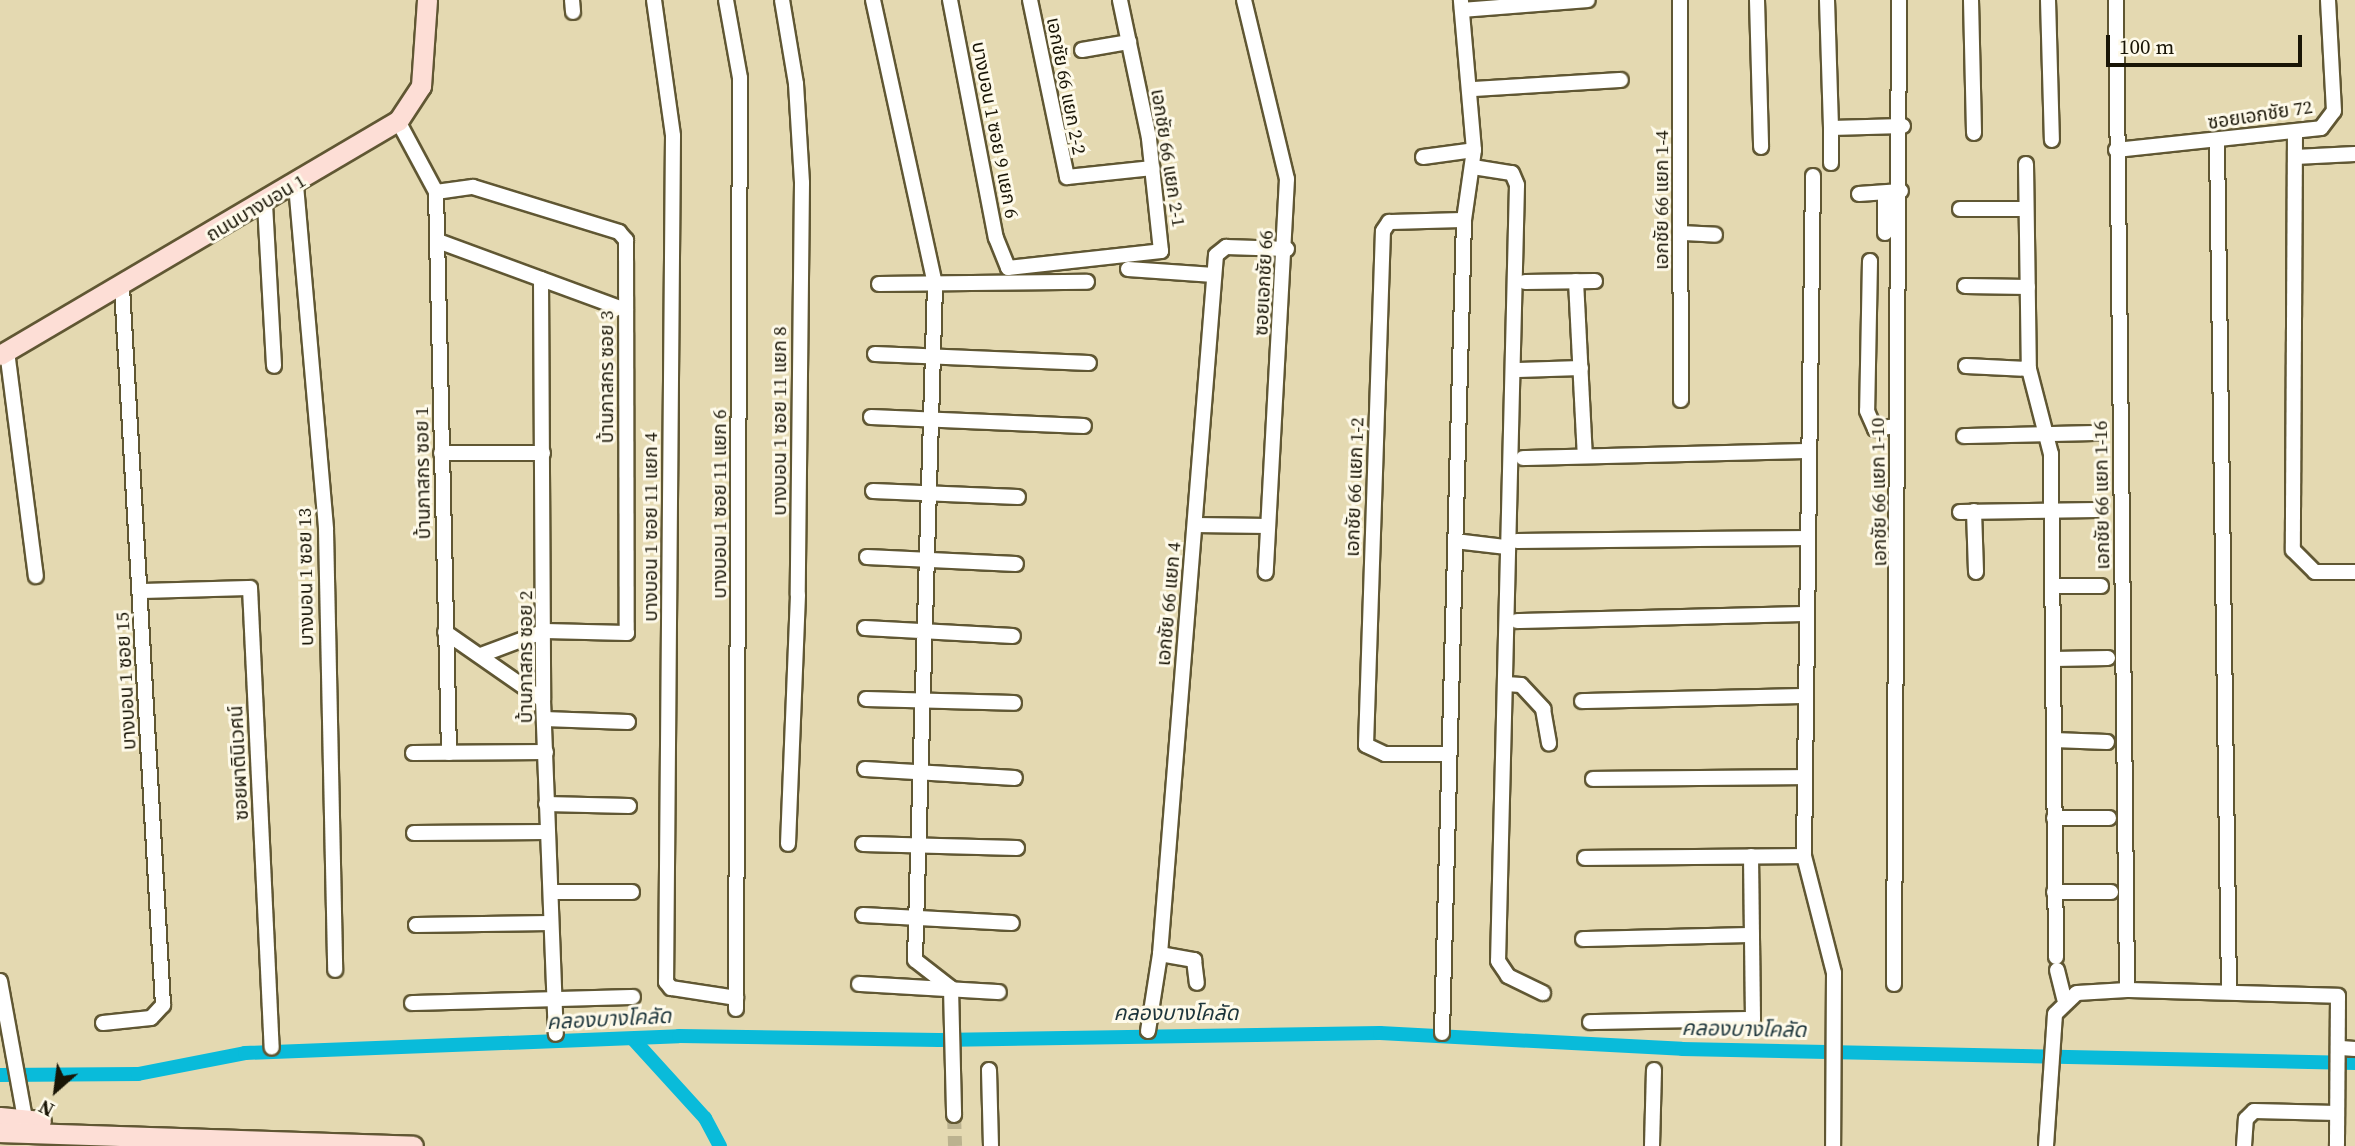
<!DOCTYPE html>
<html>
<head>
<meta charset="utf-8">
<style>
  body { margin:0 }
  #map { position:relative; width:2355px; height:1146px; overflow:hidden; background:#e4d9b1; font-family:"Source Serif 4","Noto Sans Thai",serif }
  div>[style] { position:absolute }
  .canal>* { height:14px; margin:-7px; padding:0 7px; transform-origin:7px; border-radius:7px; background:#09bbda }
  .minor-tunnel>* { height:14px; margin-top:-7px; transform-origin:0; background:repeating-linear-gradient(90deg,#bbb28f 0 14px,transparent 0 21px) }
  .roads { filter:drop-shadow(2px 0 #605733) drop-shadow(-2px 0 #605733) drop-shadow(0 2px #605733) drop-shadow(0 -2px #605733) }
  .minor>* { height:14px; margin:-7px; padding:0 7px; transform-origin:7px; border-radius:7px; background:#fff }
  .major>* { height:19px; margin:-9.5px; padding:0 9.5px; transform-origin:9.5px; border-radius:9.5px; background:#fdded6 }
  span { translate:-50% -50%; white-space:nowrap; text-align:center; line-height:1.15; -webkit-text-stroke:6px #fefaea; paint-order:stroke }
  .street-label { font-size:19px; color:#191506 }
  .water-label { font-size:21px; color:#1d353b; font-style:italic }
  .north { position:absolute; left:21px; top:1055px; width:70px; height:70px; -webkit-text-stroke:5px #fefaea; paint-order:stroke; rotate:208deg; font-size:19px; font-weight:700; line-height:28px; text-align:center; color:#191506 }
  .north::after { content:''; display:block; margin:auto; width:24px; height:32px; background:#191506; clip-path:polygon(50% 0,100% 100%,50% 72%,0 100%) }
  .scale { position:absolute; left:2106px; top:35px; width:196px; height:32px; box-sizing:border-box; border:4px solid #191506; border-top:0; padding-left:9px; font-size:21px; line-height:24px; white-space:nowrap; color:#191506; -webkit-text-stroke:5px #fefaea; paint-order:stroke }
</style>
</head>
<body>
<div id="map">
  <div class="canal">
    <i style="left:633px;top:1039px;width:107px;rotate:47.7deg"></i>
    <i style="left:705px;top:1118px;width:32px;rotate:62deg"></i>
    <i style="left:0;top:1075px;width:138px;rotate:-0.4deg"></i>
    <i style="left:138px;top:1074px;width:109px;rotate:-11.1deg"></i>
    <i style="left:245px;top:1053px;width:434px;rotate:-2.2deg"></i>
    <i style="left:679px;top:1036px;width:260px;rotate:0.9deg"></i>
    <i style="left:939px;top:1040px;width:441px;rotate:-0.9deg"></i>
    <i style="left:1380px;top:1033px;width:302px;rotate:3deg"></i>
    <i style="left:1682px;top:1049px;width:673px;rotate:1.19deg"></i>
  </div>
  <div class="minor-tunnel">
    <i style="left:954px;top:1115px;width:31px;rotate:88deg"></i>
  </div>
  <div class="roads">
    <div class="minor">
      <i style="left:572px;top:0;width:12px;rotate:85deg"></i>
      <i style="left:654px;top:0;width:137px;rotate:82deg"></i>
      <i style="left:673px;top:136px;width:846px;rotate:90.47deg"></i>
      <i style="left:666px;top:982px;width:8px;rotate:50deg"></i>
      <i style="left:671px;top:988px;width:66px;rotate:8.7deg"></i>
      <i style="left:726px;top:0;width:79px;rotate:79.8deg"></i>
      <i style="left:740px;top:78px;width:931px;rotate:90.25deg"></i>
      <i style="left:782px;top:0;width:85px;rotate:80.5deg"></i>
      <i style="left:796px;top:84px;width:99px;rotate:86.5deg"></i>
      <i style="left:802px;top:183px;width:412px;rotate:90.6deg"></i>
      <i style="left:798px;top:595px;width:249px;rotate:92.3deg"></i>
      <i style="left:873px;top:0;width:292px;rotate:77.7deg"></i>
      <i style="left:935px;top:285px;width:675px;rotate:91.7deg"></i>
      <i style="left:915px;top:960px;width:46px;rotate:37.9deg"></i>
      <i style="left:951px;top:988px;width:127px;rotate:88.6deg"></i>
      <i style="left:950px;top:0;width:242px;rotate:79.1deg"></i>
      <i style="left:996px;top:238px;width:32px;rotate:68deg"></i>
      <i style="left:1008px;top:268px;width:154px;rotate:-6.3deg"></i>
      <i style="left:1161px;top:251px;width:114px;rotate:-96.1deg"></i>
      <i style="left:1149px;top:138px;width:141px;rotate:-101.9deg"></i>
      <i style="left:1030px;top:0;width:181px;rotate:78.2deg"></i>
      <i style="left:1067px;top:177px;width:86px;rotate:-6deg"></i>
      <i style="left:1244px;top:0;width:184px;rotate:76.5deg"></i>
      <i style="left:1287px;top:179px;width:394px;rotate:93.1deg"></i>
      <i style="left:1680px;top:0;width:400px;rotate:89.9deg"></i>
      <i style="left:1757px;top:0;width:147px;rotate:88.4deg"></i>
      <i style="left:1827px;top:0;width:128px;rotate:88.2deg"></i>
      <i style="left:1831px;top:128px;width:72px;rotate:-1.6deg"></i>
      <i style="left:1971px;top:0;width:133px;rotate:88.7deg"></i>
      <i style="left:2048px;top:0;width:140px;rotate:88.4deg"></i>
      <i style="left:2116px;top:0;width:990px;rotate:89.36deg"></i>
      <i style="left:1462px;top:10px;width:126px;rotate:-4.5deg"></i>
      <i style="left:1082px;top:50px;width:48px;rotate:-9.7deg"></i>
      <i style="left:1473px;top:89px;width:148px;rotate:-3.5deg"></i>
      <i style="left:398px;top:121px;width:81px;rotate:61.8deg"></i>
      <i style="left:436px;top:192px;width:561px;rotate:88.67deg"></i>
      <i style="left:1831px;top:128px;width:35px;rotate:90deg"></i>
      <i style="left:2295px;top:133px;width:417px;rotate:90.3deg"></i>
      <i style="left:2293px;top:550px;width:31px;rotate:45deg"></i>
      <i style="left:2315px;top:572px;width:40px"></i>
      <i style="left:2217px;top:143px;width:849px;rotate:89.19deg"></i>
      <i style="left:2116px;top:150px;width:206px;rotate:-6.1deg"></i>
      <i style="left:2321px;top:128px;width:21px;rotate:-53deg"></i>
      <i style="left:2334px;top:111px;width:111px;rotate:-93.1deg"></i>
      <i style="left:1423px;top:157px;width:51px;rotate:-7.8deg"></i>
      <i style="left:2295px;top:157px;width:60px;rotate:-2.9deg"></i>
      <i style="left:2026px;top:164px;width:205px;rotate:89.2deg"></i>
      <i style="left:2029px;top:369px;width:88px;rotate:75.5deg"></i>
      <i style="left:2051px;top:454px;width:503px;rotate:89.43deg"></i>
      <i style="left:1473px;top:167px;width:39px;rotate:9deg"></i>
      <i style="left:1512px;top:173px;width:13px;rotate:67deg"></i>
      <i style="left:1517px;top:185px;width:776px;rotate:91.4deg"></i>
      <i style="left:1498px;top:961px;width:18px;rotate:56deg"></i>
      <i style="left:1508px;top:976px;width:39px;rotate:26deg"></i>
      <i style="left:1813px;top:176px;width:680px;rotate:90.76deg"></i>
      <i style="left:1804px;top:856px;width:121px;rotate:75.6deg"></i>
      <i style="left:1834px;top:973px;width:173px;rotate:90.3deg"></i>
      <i style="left:296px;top:185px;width:346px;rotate:85deg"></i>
      <i style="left:326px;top:530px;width:440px;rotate:88.8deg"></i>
      <i style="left:436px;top:192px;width:37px;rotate:-8deg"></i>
      <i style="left:473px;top:187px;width:153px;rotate:17.1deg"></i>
      <i style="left:619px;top:232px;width:11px;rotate:49deg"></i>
      <i style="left:626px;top:240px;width:393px;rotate:89.9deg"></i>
      <i style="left:627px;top:633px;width:82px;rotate:-178.6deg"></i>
      <i style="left:545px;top:631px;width:68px;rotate:159.4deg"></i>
      <i style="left:1885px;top:193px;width:40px;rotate:90deg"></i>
      <i style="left:1859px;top:194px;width:42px;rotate:-4.1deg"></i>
      <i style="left:265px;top:204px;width:162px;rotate:86.8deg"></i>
      <i style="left:1960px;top:209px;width:66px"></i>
      <i style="left:1682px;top:233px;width:33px;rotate:3deg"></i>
      <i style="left:438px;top:241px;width:200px;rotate:20.2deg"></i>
      <i style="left:1870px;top:261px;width:150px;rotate:91.1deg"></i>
      <i style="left:1867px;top:411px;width:20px;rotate:66deg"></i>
      <i style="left:1875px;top:429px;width:22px;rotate:-8deg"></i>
      <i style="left:1128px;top:269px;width:86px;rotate:4deg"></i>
      <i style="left:541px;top:279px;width:421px;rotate:89.7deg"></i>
      <i style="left:543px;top:700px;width:334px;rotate:87.8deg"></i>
      <i style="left:1576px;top:281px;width:175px;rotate:87.1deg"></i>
      <i style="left:1525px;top:282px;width:70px;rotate:-0.8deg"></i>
      <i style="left:879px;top:284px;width:208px;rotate:-0.6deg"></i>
      <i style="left:1965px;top:286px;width:63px;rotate:0.9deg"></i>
      <i style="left:7px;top:351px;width:227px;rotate:82.7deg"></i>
      <i style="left:875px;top:354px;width:214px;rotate:2.4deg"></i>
      <i style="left:1966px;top:366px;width:63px;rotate:2.7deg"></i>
      <i style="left:1518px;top:370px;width:63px;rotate:-1.8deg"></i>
      <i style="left:871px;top:417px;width:213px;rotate:2.4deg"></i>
      <i style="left:1964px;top:436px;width:134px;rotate:-1.3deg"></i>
      <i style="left:441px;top:453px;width:102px"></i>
      <i style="left:1523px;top:458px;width:286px;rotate:-1.4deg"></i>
      <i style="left:873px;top:491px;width:145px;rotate:2.4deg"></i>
      <i style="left:1974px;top:511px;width:61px;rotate:88.1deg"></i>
      <i style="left:1960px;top:512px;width:137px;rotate:-0.8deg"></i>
      <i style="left:1195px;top:525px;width:73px;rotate:0.8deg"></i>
      <i style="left:1455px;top:541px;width:50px;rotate:6.8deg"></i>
      <i style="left:1517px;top:541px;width:291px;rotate:-0.6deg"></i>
      <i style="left:867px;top:557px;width:149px;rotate:2.7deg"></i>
      <i style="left:2056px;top:586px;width:45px"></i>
      <i style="left:141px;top:591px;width:109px;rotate:-1.6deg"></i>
      <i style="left:250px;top:588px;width:460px;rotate:87.3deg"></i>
      <i style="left:1517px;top:621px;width:290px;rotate:-1.4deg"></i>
      <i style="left:865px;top:628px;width:148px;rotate:3.1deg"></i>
      <i style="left:445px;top:632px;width:119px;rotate:34.8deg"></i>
      <i style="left:2054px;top:659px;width:54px;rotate:-1.1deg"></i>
      <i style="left:1506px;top:684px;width:15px;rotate:4deg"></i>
      <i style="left:1521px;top:685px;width:33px;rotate:47deg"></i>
      <i style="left:1543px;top:709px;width:35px;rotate:80deg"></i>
      <i style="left:866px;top:699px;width:148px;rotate:1.5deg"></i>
      <i style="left:1582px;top:701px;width:224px;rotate:-1.3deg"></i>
      <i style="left:544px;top:719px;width:84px;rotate:2deg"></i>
      <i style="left:2054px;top:740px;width:53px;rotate:2.2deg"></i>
      <i style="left:413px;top:753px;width:133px;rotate:-0.4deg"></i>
      <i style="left:1449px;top:754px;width:64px;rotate:180deg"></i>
      <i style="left:1385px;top:754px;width:21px;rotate:-155deg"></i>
      <i style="left:1366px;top:745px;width:514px;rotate:-88.11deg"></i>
      <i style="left:1383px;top:231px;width:11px;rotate:-56deg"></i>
      <i style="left:1389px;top:222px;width:75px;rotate:-1.5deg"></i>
      <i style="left:865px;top:769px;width:150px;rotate:3.4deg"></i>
      <i style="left:1593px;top:779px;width:212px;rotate:-0.5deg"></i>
      <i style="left:546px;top:804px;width:83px;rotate:1.4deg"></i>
      <i style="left:2054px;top:818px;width:55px"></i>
      <i style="left:414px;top:833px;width:132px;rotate:-0.4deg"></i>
      <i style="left:863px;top:844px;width:154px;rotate:1.5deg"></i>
      <i style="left:1585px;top:858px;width:219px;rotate:-0.5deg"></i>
      <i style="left:551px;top:892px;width:81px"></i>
      <i style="left:2054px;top:892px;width:57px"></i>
      <i style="left:863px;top:915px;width:149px;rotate:3.1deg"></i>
      <i style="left:416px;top:925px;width:134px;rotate:-0.9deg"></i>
      <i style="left:1583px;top:939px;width:169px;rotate:-1.4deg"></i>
      <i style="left:1160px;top:954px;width:35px;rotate:10deg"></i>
      <i style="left:1194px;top:960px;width:23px;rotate:83deg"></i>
      <i style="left:2057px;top:970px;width:30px;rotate:76deg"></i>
      <i style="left:0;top:981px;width:140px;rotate:79.7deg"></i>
      <i style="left:859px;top:984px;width:140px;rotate:3.3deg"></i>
      <i style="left:1894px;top:984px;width:984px;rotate:-89.71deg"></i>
      <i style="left:412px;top:1003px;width:221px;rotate:-1.6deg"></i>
      <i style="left:1590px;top:1022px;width:163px;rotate:-1.1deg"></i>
      <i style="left:1753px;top:1019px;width:163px;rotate:-90.7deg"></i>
      <i style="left:103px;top:1023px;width:48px;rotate:-5.9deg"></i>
      <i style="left:151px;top:1018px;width:18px;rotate:-47deg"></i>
      <i style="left:163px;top:1005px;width:719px;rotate:-93.27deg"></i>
      <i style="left:1148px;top:1031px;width:78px;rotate:-81.1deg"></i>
      <i style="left:1160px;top:954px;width:701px;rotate:-85.42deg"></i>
      <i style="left:1216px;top:255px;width:13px;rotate:-39deg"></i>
      <i style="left:1226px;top:247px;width:61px;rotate:1.9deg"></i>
      <i style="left:1442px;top:1033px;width:813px;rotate:-88.45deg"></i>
      <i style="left:1464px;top:220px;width:71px;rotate:-81.9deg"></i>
      <i style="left:1474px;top:150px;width:151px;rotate:-95deg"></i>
      <i style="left:2341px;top:1048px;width:14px;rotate:4deg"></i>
      <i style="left:989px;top:1070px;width:76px;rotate:88.5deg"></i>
      <i style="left:1652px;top:1146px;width:76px;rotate:-88.5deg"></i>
      <i style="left:2046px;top:1146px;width:132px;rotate:-86.1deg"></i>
      <i style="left:2055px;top:1014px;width:30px;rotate:-44deg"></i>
      <i style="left:2077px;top:993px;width:50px;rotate:-3.4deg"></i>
      <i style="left:2127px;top:990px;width:211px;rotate:1.6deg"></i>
      <i style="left:2338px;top:996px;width:150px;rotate:90.4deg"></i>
      <i style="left:2244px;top:1146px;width:27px;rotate:-86deg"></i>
      <i style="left:2246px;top:1119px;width:11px;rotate:-45deg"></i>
      <i style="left:2254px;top:1111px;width:83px;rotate:1.4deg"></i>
    </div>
    <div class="major">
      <i style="left:0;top:355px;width:462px;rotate:-30.5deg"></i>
      <i style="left:398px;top:121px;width:42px;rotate:-56.7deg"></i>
      <i style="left:421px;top:86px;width:86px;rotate:-86deg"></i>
      <i style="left:0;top:1117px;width:41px;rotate:5.6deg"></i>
      <i style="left:0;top:1132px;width:413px;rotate:1.9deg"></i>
    </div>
  </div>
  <div class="street-label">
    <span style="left:1066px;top:86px;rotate:79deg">เอกชัย 66 แยก 2-2</span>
    <span style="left:2260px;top:115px;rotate:-9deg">ซอยเอกชัย 72</span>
    <span style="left:995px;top:130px;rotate:79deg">บางบอน 1 ซอย 9 แยก 6</span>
    <span style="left:1168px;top:158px;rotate:81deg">เอกชัย 66 แยก 2-1</span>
    <span style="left:1662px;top:200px;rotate:-90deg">เอกชัย 66 แยก 1-4</span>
    <span style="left:256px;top:208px;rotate:-31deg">ถนนบางบอน 1</span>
    <span style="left:1264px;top:283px;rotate:-87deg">ซอยเอกชัย 66</span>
    <span style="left:607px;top:377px;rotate:-90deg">บ้านภาสกร ซอย 3</span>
    <span style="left:780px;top:421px;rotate:-90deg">บางบอน 1 ซอย 11 แยก 8</span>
    <span style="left:423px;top:473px;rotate:-91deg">บ้านภาสกร ซอย 1</span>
    <span style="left:1355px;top:487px;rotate:-88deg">เอกชัย 66 แยก 1-2</span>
    <span style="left:1879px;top:492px;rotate:-91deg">เอกชัย 66 แยก 1-10</span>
    <span style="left:2102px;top:495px;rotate:-91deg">เอกชัย 66 แยก 1-16</span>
    <span style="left:720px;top:504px;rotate:-90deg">บางบอน 1 ซอย 11 แยก 6</span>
    <span style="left:651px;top:527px;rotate:-90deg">บางบอน 1 ซอย 11 แยก 4</span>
    <span style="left:306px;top:577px;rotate:-91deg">บางบอน 1 ซอย 13</span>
    <span style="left:1169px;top:604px;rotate:-85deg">เอกชัย 66 แยก 4</span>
    <span style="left:526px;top:657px;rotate:-90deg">บ้านภาสกร ซอย 2</span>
    <span style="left:126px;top:681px;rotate:-93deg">บางบอน 1 ซอย 15</span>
    <span style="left:239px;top:763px;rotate:-93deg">ซอยผาตินิเวศน์</span>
  </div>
  <div class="water-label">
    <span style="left:1176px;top:1013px">คลองบางโคลัด</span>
    <span style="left:609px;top:1019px;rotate:-3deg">คลองบางโคลัด</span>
    <span style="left:1744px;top:1029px;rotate:1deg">คลองบางโคลัด</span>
  </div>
  <div class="north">N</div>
  <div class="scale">100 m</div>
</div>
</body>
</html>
